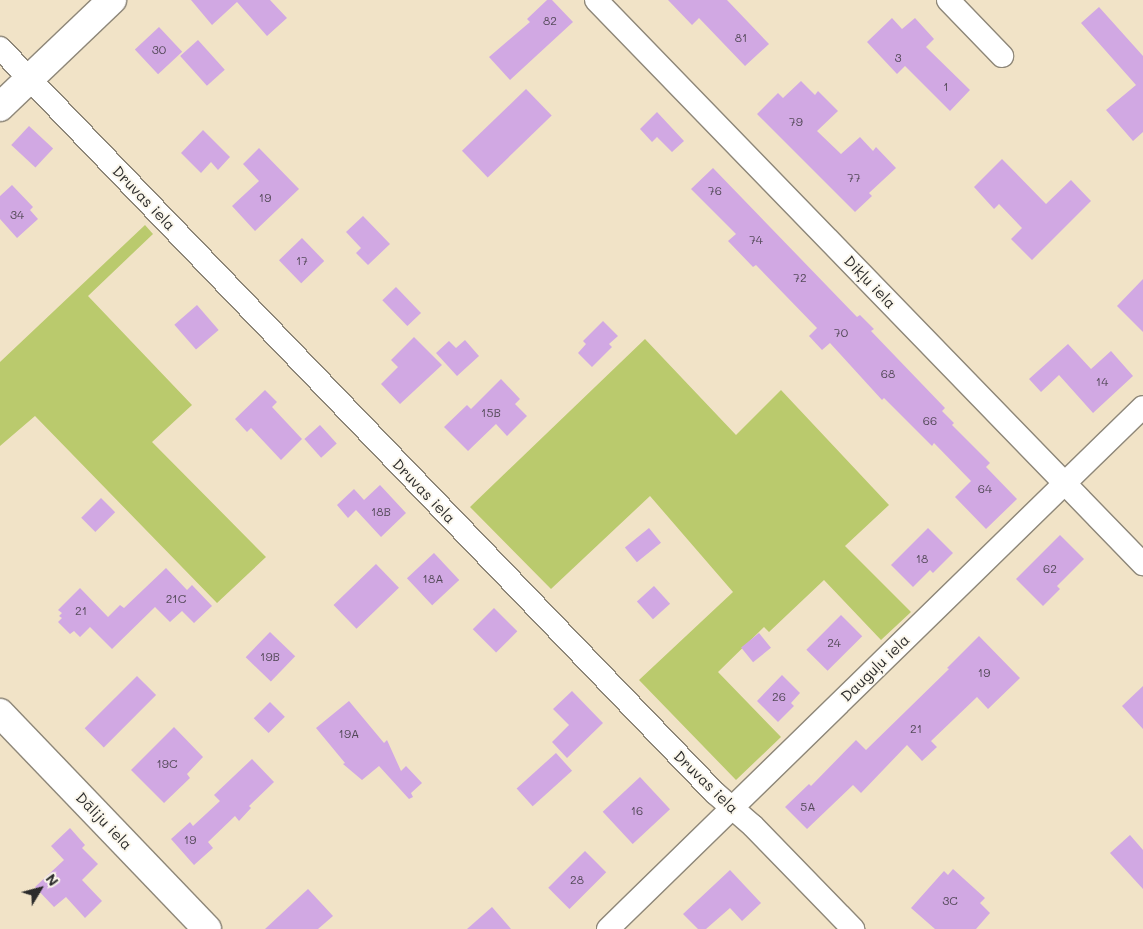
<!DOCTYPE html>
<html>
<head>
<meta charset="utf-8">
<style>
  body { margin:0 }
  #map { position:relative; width:1143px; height:929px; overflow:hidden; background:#f1e3c7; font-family:Mali,sans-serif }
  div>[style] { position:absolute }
  .green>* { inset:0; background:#baca6d }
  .building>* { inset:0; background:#d1a8e3; transform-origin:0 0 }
  .roads { filter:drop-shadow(1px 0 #8e8779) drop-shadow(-1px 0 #8e8779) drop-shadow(0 1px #8e8779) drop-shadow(0 -1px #8e8779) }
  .street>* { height:22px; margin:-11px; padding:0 11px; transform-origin:11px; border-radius:11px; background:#fff }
  .secondary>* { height:28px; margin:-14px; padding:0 14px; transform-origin:14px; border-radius:14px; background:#fff }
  span { translate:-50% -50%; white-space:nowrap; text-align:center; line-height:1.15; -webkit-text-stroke:4px #fbf7ec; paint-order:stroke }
  .number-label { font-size:12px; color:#544a59 }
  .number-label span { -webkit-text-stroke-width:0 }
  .street-label { font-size:15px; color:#2b2b2b }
  .north { position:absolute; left:15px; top:864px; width:50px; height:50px; -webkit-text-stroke:4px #fbf7ec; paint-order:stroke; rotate:53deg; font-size:14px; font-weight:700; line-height:20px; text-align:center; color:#2b2b2b }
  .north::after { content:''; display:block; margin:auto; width:18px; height:22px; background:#2b2b2b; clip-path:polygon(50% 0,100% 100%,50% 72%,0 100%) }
</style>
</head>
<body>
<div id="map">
  <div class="green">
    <i style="clip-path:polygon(145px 225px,153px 234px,88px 296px,192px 405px,152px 442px,266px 557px,217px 603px,35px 416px,0 446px,0 362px)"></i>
    <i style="clip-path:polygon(645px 339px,736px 435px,781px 390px,889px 505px,845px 546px,911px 612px,881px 640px,824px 580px,769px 632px,764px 627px,718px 672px,781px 737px,736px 780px,639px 680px,733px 592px,650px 496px,551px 589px,470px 507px)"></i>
  </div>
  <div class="building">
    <i style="clip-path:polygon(191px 0,270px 0,287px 18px,267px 36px,237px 2px,212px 25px)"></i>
    <i style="clip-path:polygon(547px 0,552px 0,573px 22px,510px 80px,489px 57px,530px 22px,527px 19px)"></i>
    <i style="clip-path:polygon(668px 0,727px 0,769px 44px,745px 66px,699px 18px,692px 25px)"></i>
    <i style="clip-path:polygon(1099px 7px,1143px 56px,1143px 132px,1133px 141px,1106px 110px,1136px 85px,1081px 23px)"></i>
    <i style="clip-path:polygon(892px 18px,902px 29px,915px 18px,934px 39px,926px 47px,970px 90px,950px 111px,905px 66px,897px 74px,867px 42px)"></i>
    <i style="left:159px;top:27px;width:34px;height:33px;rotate:47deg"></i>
    <i style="left:198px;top:40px;width:40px;height:24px;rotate:48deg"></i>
    <i style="clip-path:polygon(801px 81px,815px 95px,818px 91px,838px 111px,817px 131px,841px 154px,860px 137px,873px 151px,876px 147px,896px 168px,869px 193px,872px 196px,855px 212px,757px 114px,778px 93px,783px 98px)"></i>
    <i style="left:526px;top:89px;width:37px;height:89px;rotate:46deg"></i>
    <i style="clip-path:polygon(657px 112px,684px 141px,672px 152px,657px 137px,652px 142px,640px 129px)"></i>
    <i style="left:29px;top:126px;width:33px;height:26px;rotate:43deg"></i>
    <i style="clip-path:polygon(203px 130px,230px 157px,218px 170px,211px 162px,201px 173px,181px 153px)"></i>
    <i style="clip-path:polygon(259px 148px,299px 189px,255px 231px,232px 206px,259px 181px,243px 164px)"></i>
    <i style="clip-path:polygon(1002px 159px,1046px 204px,1071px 180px,1091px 201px,1032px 260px,1011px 239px,1022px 228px,999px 204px,994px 209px,974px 187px)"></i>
    <i style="clip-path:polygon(713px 168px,857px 317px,860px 315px,874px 329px,871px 331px,945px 408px,942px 411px,954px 423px,952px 425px,990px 463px,986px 467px,1017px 499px,986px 529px,955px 497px,971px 481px,934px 443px,932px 446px,884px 398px,882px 400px,830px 343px,822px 350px,809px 336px,817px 328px,756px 265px,753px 267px,728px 241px,736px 234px,691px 189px)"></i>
    <i style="clip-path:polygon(12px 185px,33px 207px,30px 210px,38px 219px,17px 238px,0 219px,0 196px)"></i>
    <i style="clip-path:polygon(363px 216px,390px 244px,368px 265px,356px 253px,361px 248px,346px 232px)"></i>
    <i style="left:302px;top:238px;width:32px;height:32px;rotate:46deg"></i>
    <i style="clip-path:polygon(1143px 279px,1143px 332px,1117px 306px)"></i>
    <i style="left:396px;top:287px;width:36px;height:19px;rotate:46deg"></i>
    <i style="left:197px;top:305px;width:33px;height:30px;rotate:49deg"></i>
    <i style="clip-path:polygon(603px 321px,618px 336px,609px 344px,612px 347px,592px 367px,578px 353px,586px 344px,583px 341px)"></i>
    <i style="clip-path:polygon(414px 337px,442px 365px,400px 404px,381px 384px,398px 367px,391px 360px)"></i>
    <i style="clip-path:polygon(465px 340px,479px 356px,457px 376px,436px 353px,449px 341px,456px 348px)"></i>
    <i style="clip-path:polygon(1068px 344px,1091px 369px,1111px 351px,1133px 376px,1093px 413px,1059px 375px,1041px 392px,1029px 379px)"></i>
    <i style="clip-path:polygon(501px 379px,520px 399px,515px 404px,527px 416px,507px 436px,496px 424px,468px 451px,444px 427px,467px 405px,471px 409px)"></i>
    <i style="clip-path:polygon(265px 390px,277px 402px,272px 407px,302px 439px,281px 460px,251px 428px,247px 432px,235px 419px)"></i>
    <i style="left:320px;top:425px;width:25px;height:21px;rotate:48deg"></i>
    <i style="clip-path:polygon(380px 485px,406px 513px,381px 537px,356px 510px,348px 518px,337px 505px,354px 489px,364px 500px)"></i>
    <i style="left:101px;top:498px;width:20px;height:28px;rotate:45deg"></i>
    <i style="left:649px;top:528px;width:19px;height:31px;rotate:51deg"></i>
    <i style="clip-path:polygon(928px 528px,953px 553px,933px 573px,930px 570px,913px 587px,891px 565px)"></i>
    <i style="clip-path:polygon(1060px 535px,1084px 559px,1057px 586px,1060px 589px,1043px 606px,1016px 579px)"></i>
    <i style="left:434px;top:553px;width:37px;height:37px;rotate:47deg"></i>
    <i style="left:376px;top:564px;width:33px;height:59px;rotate:46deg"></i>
    <i style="clip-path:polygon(166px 568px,187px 590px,192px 585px,212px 606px,194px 623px,182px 611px,170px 622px,155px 607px,112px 649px,90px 627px,80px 637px,74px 631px,70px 634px,58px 622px,62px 618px,59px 616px,62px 613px,58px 610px,80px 588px,108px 617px,120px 605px,124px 608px)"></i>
    <i style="left:654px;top:586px;width:24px;height:23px;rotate:48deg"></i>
    <i style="left:494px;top:608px;width:33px;height:30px;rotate:45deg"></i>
    <i style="left:841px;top:615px;width:30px;height:49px;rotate:45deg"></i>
    <i style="left:270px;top:632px;width:35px;height:35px;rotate:44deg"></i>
    <i style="left:759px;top:633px;width:19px;height:23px;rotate:51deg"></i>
    <i style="clip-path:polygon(979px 636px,1020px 678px,988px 709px,977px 697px,931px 741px,937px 747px,922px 761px,907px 745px,861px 793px,853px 785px,807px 829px,785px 807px,809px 784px,811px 786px,856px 740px,866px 750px,949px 669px,947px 668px)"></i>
    <i style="clip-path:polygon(782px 675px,800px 693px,791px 703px,794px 706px,778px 722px,757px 701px)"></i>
    <i style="left:137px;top:676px;width:27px;height:74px;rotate:45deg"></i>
    <i style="clip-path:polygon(1143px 686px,1143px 729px,1122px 706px)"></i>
    <i style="clip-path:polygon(572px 691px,603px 723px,567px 758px,552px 742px,569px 725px,553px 709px)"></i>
    <i style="clip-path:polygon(349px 701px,384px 743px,387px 740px,401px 771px,406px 766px,422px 783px,411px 793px,413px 797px,409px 799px,379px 766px,362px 780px,343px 764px,345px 763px,316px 728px)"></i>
    <i style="left:270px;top:702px;width:21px;height:23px;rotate:45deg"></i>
    <i style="clip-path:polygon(174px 727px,203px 757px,187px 774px,190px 778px,164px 803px,131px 770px)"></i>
    <i style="left:556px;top:753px;width:24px;height:53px;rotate:48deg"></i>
    <i style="clip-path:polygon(252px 759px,274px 782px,249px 806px,251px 808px,239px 821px,235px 816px,208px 842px,213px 848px,194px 865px,171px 839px,190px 822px,193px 826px,220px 801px,214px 795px)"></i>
    <i style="left:640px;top:777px;width:44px;height:51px;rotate:47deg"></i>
    <i style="clip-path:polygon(70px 828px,85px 845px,82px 848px,98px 864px,82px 880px,102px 901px,85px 918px,66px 897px,54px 907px,35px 887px,64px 860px,51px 846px)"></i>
    <i style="clip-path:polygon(1130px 835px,1143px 850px,1143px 889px,1110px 853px)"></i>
    <i style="left:585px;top:851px;width:30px;height:52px;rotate:45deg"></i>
    <i style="clip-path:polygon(953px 869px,985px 898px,980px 903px,990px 913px,976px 929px,935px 929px,911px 908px,944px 871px,948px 875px)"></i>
    <i style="clip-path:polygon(730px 870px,761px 903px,742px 921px,730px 908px,706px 929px,698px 929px,683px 914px)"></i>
    <i style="clip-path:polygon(308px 889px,333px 916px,318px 929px,265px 929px)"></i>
    <i style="clip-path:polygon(492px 907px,511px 929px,467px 929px)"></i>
  </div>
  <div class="roads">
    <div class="street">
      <i style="left:596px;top:0;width:786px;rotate:45.88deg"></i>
      <i style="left:948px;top:0;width:78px;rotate:46deg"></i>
      <i style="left:0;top:48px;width:1033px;rotate:46.18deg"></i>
      <i style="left:715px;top:793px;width:50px;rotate:41deg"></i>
      <i style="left:753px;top:826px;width:144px;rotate:45.8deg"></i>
      <i style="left:608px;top:929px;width:747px;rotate:-44.3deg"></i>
    </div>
    <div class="secondary">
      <i style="left:0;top:107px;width:155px;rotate:-43.7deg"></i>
      <i style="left:0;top:713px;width:299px;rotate:46.2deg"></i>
    </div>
  </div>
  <div class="number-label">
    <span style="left:550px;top:21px">82</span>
    <span style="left:741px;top:38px">81</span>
    <span style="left:159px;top:50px">30</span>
    <span style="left:898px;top:58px">3</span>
    <span style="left:946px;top:87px">1</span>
    <span style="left:796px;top:122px">79</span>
    <span style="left:854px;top:178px">77</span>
    <span style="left:715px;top:191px">76</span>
    <span style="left:265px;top:198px">19</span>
    <span style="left:17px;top:215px">34</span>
    <span style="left:756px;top:240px">74</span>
    <span style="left:302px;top:261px">17</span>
    <span style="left:800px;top:278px">72</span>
    <span style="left:841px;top:333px">70</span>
    <span style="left:888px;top:374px">68</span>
    <span style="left:1102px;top:382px">14</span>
    <span style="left:491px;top:413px">15B</span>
    <span style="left:930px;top:421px">66</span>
    <span style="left:985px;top:489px">64</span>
    <span style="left:381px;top:512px">18B</span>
    <span style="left:922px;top:559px">18</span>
    <span style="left:1050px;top:569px">62</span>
    <span style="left:433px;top:579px">18A</span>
    <span style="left:176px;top:599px">21C</span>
    <span style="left:81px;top:611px">21</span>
    <span style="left:834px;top:643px">24</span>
    <span style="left:270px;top:657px">19B</span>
    <span style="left:984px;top:673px">19</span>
    <span style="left:779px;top:697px">26</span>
    <span style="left:916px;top:729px">21</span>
    <span style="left:349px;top:734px">19A</span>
    <span style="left:167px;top:764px">19C</span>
    <span style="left:808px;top:807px">5A</span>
    <span style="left:637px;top:811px">16</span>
    <span style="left:190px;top:840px">19</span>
    <span style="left:577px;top:880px">28</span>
    <span style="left:950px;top:901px">3C</span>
  </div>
  <div class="street-label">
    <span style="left:144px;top:198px;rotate:46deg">Druvas iela</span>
    <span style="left:870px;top:282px;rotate:46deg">Dikļu iela</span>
    <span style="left:424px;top:491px;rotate:46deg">Druvas iela</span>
    <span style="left:875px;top:668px;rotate:-44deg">Dauguļu iela</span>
    <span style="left:706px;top:782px;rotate:44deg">Druvas iela</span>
    <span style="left:104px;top:821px;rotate:46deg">Dāliju iela</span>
  </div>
  <div class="north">N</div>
</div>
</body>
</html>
